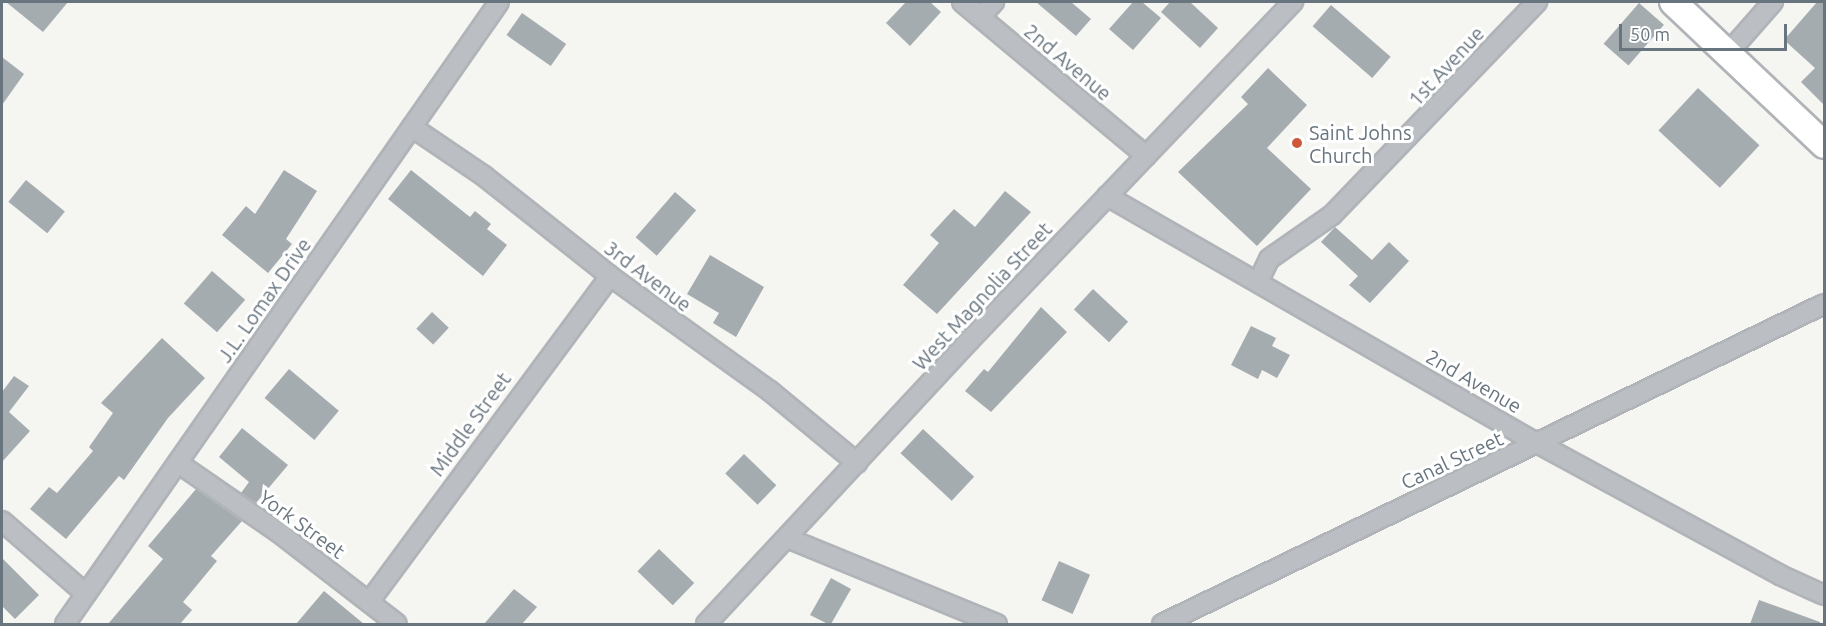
<!DOCTYPE html>
<html>
<head>
<meta charset="utf-8">
<style>
  body { margin:0 }
  #map { position:relative; width:1826px; height:626px; overflow:hidden; background:#f5f5f2; font-family:Ubuntu,sans-serif }
  div>[style] { position:absolute }
  .building>* { inset:0; background:#a5acb0; transform-origin:0 0 }
  .roads { filter:drop-shadow(2px 0 #b0b4b8) drop-shadow(-2px 0 #b0b4b8) drop-shadow(0 2px #b0b4b8) drop-shadow(0 -2px #b0b4b8) }
  .street>* { height:18px; margin:-9px; padding:0 9px; transform-origin:9px; border-radius:9px; background:#bbbec2 }
  .secondary>* { height:26px; margin:-13px; padding:0 13px; transform-origin:13px; border-radius:13px; background:#fff }
  .dots>* { width:16px; height:16px; translate:-50% -50%; box-sizing:border-box; border:3px solid #fff; border-radius:50% }
  span { translate:-50% -50%; white-space:nowrap; text-align:center; line-height:1.15; -webkit-text-stroke:6px #fff; paint-order:stroke }
  .street-label { font-size:20px; color:#68757f }
  .poi-label { font-size:20px; color:#68757f }
  .left { translate:0 -50%; text-align:left }
  .frame { position:absolute; inset:0; border:3px solid #68757f; pointer-events:none }
  .scale { position:absolute; left:1619px; top:24px; width:168px; height:27px; box-sizing:border-box; border:3px solid #68757f; border-top:0; padding-left:8px; font-size:18px; line-height:21px; white-space:nowrap; color:#68757f; -webkit-text-stroke:4px #fff; paint-order:stroke }
</style>
</head>
<body>
<div id="map">
  <div class="building">
    <i style="clip-path:polygon(6px 2px,68px 2px,43px 32px)"></i>
    <i style="clip-path:polygon(906px 2px,930px 2px,941px 12px,910px 46px,886px 23px)"></i>
    <i style="clip-path:polygon(1036px 2px,1071px 2px,1091px 19px,1076px 36px)"></i>
    <i style="clip-path:polygon(1133px 2px,1142px 2px,1161px 18px,1133px 50px,1109px 29px)"></i>
    <i style="clip-path:polygon(1170px 2px,1190px 2px,1218px 28px,1200px 48px,1161px 12px)"></i>
    <i style="clip-path:polygon(1817px 2px,1824px 2px,1824px 105px,1801px 82px,1815px 68px,1784px 40px)"></i>
    <i style="left:1639px;top:3px;width:33px;height:54px;rotate:41deg"></i>
    <i style="left:1331px;top:5px;width:79px;height:28px;rotate:41deg"></i>
    <i style="left:522px;top:13px;width:54px;height:27px;rotate:35deg"></i>
    <i style="clip-path:polygon(2px 57px,24px 74px,2px 105px)"></i>
    <i style="clip-path:polygon(1268px 68px,1307px 105px,1267px 148px,1311px 189px,1257px 246px,1178px 172px,1248px 104px,1241px 97px)"></i>
    <i style="left:1698px;top:88px;width:84px;height:58px;rotate:43deg"></i>
    <i style="clip-path:polygon(284px 170px,317px 191px,286px 239px,292px 244px,268px 273px,222px 235px,246px 206px,255px 214px)"></i>
    <i style="clip-path:polygon(411px 170px,470px 217px,475px 211px,491px 224px,487px 229px,507px 245px,483px 276px,388px 199px)"></i>
    <i style="left:26px;top:180px;width:50px;height:28px;rotate:39deg"></i>
    <i style="clip-path:polygon(1005px 191px,1031px 212px,937px 314px,903px 285px,939px 243px,930px 235px,954px 209px,975px 227px)"></i>
    <i style="left:675px;top:192px;width:28px;height:60px;rotate:41deg"></i>
    <i style="clip-path:polygon(1335px 227px,1372px 260px,1389px 242px,1409px 261px,1370px 303px,1349px 285px,1358px 276px,1321px 242px)"></i>
    <i style="clip-path:polygon(710px 255px,764px 287px,736px 337px,713px 323px,719px 313px,687px 294px)"></i>
    <i style="left:212px;top:271px;width:44px;height:43px;rotate:41deg"></i>
    <i style="left:1093px;top:289px;width:48px;height:28px;rotate:43deg"></i>
    <i style="clip-path:polygon(1041px 307px,1067px 332px,991px 412px,965px 391px,984px 369px,988px 372px)"></i>
    <i style="left:432px;top:312px;width:23px;height:23px;rotate:43deg"></i>
    <i style="clip-path:polygon(1251px 326px,1276px 338px,1272px 346px,1290px 355px,1277px 378px,1262px 370px,1258px 379px,1231px 365px)"></i>
    <i style="clip-path:polygon(162px 338px,205px 378px,168px 418px,124px 480px,119px 476px,66px 539px,30px 509px,49px 487px,57px 493px,93px 451px,89px 447px,113px 413px,101px 403px)"></i>
    <i style="left:289px;top:369px;width:65px;height:38px;rotate:40deg"></i>
    <i style="clip-path:polygon(14px 376px,29px 386px,9px 412px,30px 431px,2px 462px,2px 392px)"></i>
    <i style="clip-path:polygon(242px 428px,288px 465px,256px 503px,241px 493px,249px 482px,219px 457px)"></i>
    <i style="left:923px;top:429px;width:70px;height:33px;rotate:43deg"></i>
    <i style="left:744px;top:454px;width:45px;height:27px;rotate:44deg"></i>
    <i style="clip-path:polygon(196px 489px,242px 521px,211px 556px,217px 561px,183px 602px,192px 610px,180px 624px,108px 624px,163px 559px,148px 546px)"></i>
    <i style="left:659px;top:549px;width:49px;height:31px;rotate:44deg"></i>
    <i style="clip-path:polygon(2px 558px,39px 595px,15px 619px,2px 606px)"></i>
    <i style="left:1059px;top:561px;width:34px;height:43px;rotate:24deg"></i>
    <i style="clip-path:polygon(831px 578px,851px 589px,831px 624px,828px 624px,810px 615px)"></i>
    <i style="clip-path:polygon(514px 589px,537px 607px,522px 624px,484px 624px)"></i>
    <i style="clip-path:polygon(324px 591px,364px 624px,296px 624px)"></i>
    <i style="clip-path:polygon(1759px 600px,1820px 622px,1820px 624px,1750px 624px)"></i>
  </div>
  <div class="roads">
    <div class="street">
      <i style="left:962px;top:2px;width:240px;rotate:39.9deg"></i>
      <i style="left:980px;top:17px;width:21px;rotate:-47deg"></i>
      <i style="left:1729px;top:52px;width:67px;rotate:-48.7deg"></i>
      <i style="left:412px;top:127px;width:87px;rotate:34.2deg"></i>
      <i style="left:484px;top:176px;width:161px;rotate:38.4deg"></i>
      <i style="left:610px;top:276px;width:197px;rotate:35.7deg"></i>
      <i style="left:770px;top:391px;width:113px;rotate:39.6deg"></i>
      <i style="left:1107px;top:196px;width:498px;rotate:29.9deg"></i>
      <i style="left:1539px;top:444px;width:274px;rotate:28.5deg"></i>
      <i style="left:1780px;top:575px;width:48px;rotate:24.4deg"></i>
      <i style="left:1258px;top:282px;width:25px;rotate:-64deg"></i>
      <i style="left:1269px;top:259px;width:77px;rotate:-34.9deg"></i>
      <i style="left:1332px;top:215px;width:296px;rotate:-46.1deg"></i>
      <i style="left:178px;top:463px;width:121px;rotate:34.6deg"></i>
      <i style="left:278px;top:532px;width:150px;rotate:37.7deg"></i>
      <i style="left:2px;top:521px;width:111px;rotate:41deg"></i>
      <i style="left:787px;top:538px;width:227px;rotate:22.3deg"></i>
      <i style="left:369px;top:602px;width:405px;rotate:-53.5deg"></i>
      <i style="left:65px;top:624px;width:758px;rotate:-55.09deg"></i>
      <i style="left:706px;top:624px;width:388px;rotate:-47.1deg"></i>
      <i style="left:970px;top:340px;width:468px;rotate:-46.3deg"></i>
      <i style="left:1162px;top:624px;width:735px;rotate:-25.8deg"></i>
    </div>
    <div class="secondary">
      <i style="left:1673px;top:2px;width:208px;rotate:43.4deg"></i>
    </div>
  </div>
  <div class="dots">
    <i style="left:1297px;top:143px;background:#cd593a"></i>
  </div>
  <div class="street-label">
    <span style="left:1068px;top:62px;rotate:40deg">2nd Avenue</span>
    <span style="left:1446px;top:66px;rotate:-47deg">1st Avenue</span>
    <span style="left:648px;top:276px;rotate:37deg">3rd Avenue</span>
    <span style="left:982px;top:296px;rotate:-47deg">West Magnolia Street</span>
    <span style="left:264px;top:300px;rotate:-55deg">J.L. Lomax Drive</span>
    <span style="left:1474px;top:381px;rotate:30deg">2nd Avenue</span>
    <span style="left:470px;top:424px;rotate:-54deg">Middle Street</span>
    <span style="left:1452px;top:460px;rotate:-25deg">Canal Street</span>
    <span style="left:302px;top:524px;rotate:36deg">York Street</span>
  </div>
  <div class="poi-label">
    <span class="left" style="left:1309px;top:144px">Saint Johns<br>Church</span>
  </div>
  <div class="frame"></div>
  <div class="scale">50 m</div>
</div>
</body>
</html>
